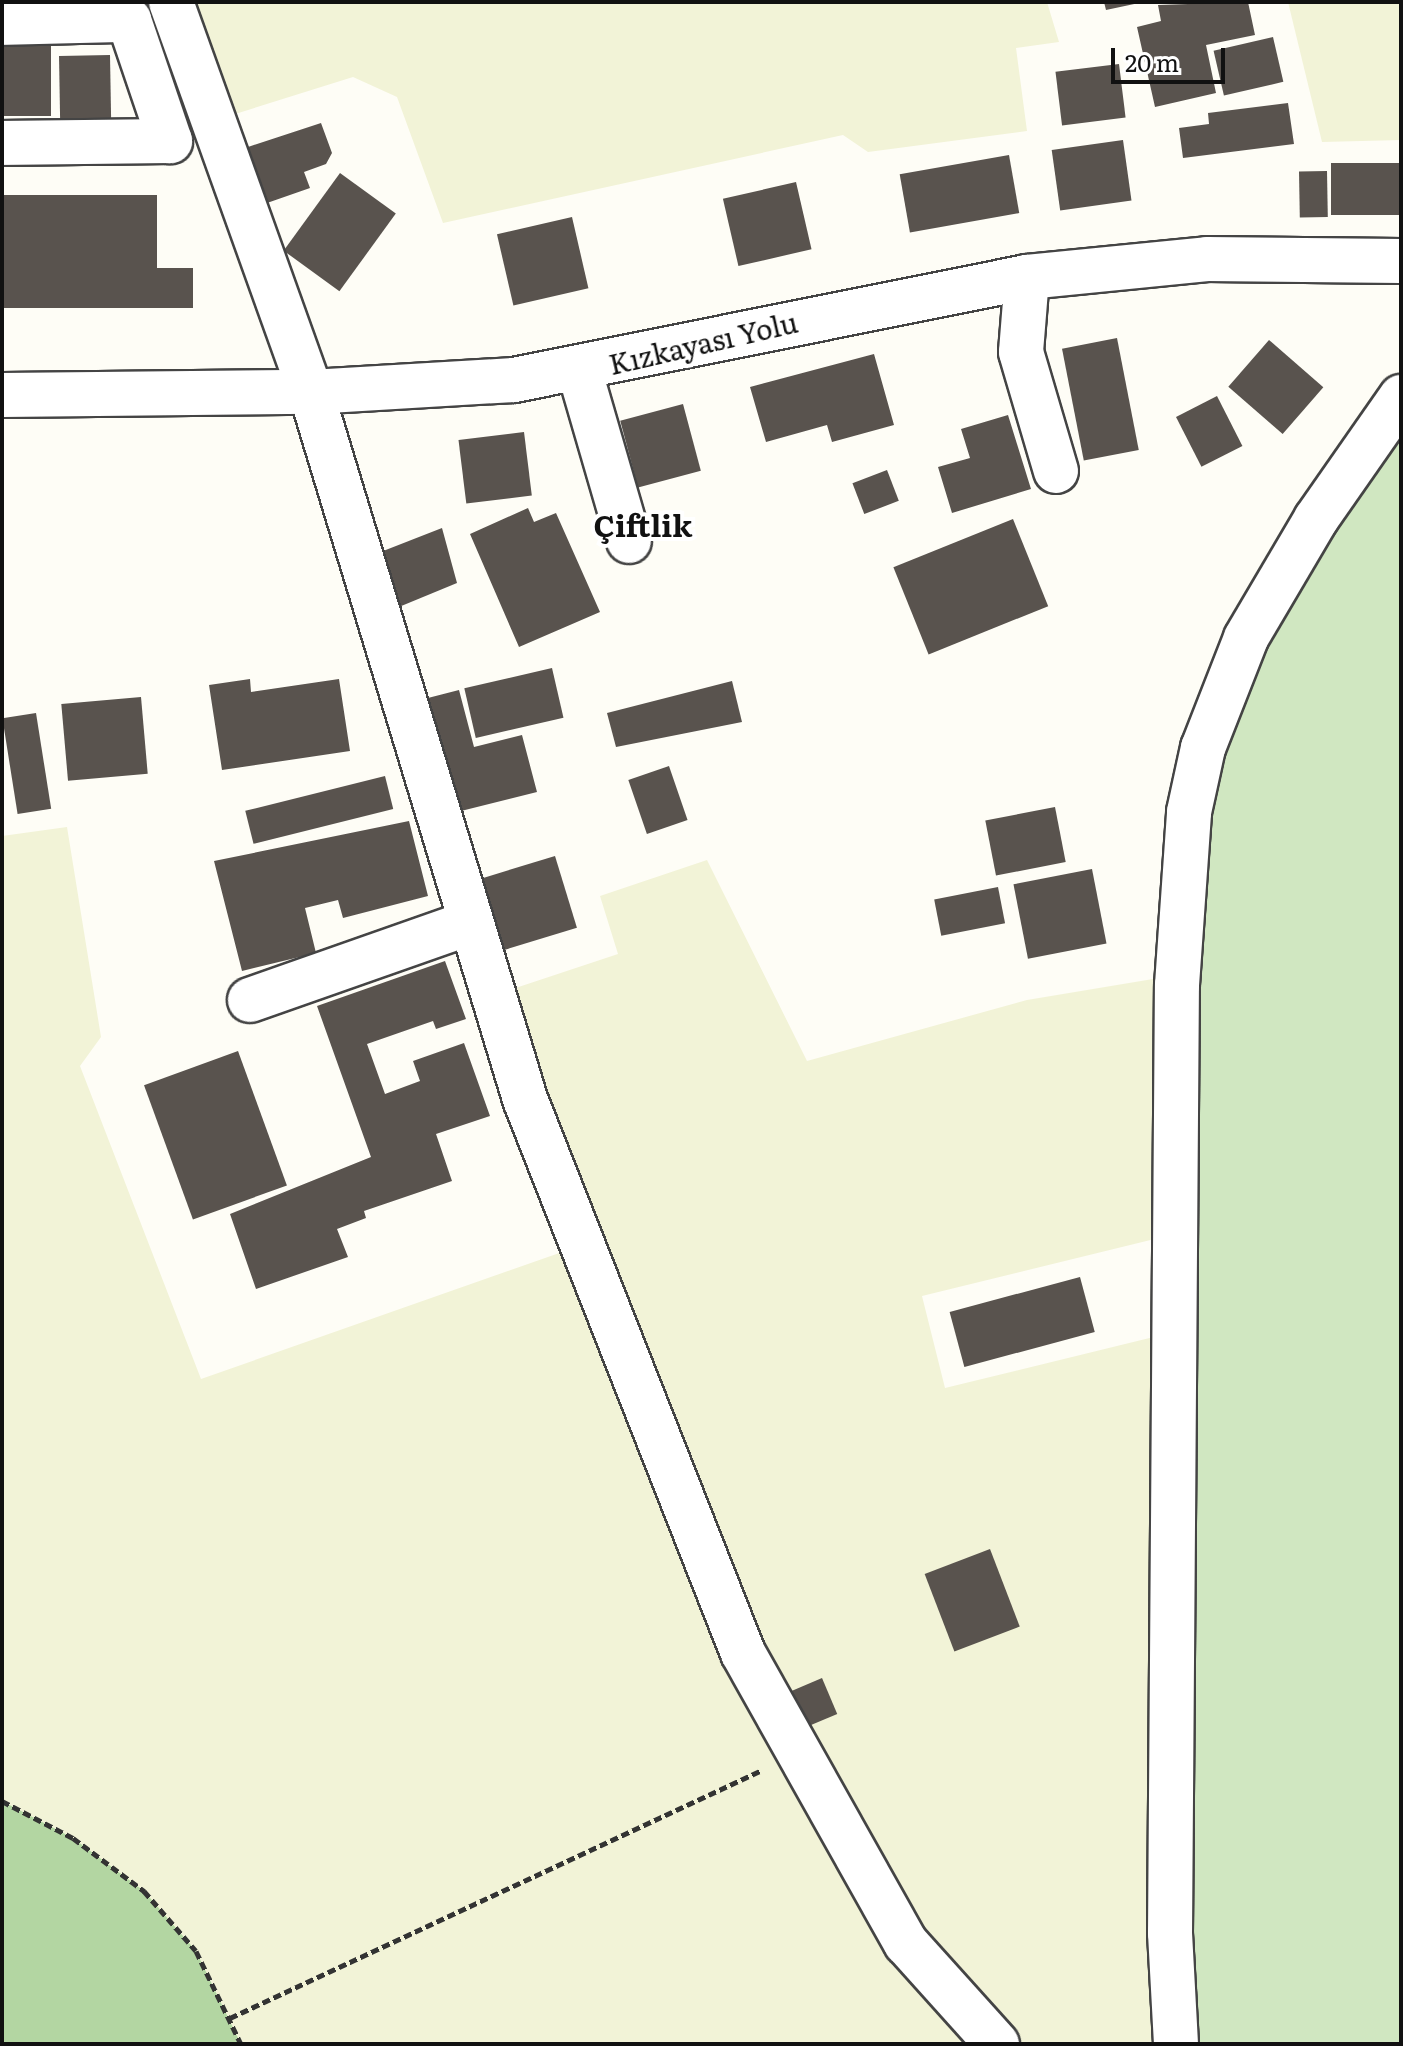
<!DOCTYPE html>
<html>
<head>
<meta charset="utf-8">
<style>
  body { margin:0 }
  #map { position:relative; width:1403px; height:2046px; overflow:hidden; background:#fefdf6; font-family:Literata,serif }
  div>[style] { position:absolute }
  .farmland>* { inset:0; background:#f2f3d7 }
  .green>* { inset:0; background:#d0e7c1 }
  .forest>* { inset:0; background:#b3d6a2 }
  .building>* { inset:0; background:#59534e; transform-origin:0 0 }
  .path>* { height:5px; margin-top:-2.5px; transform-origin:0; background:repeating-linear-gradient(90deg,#333 0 8px,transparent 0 12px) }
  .roads { filter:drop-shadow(2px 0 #444) drop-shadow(-2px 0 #444) drop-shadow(0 2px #444) drop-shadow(0 -2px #444) }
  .minor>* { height:44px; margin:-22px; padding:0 22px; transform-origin:22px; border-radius:22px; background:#fff }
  span { translate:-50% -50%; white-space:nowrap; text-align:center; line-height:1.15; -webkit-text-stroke:8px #fff; paint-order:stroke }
  .street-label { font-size:28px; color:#111 }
  .neighbourhood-label { font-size:30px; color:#111; font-weight:700 }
  .frame { position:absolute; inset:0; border:4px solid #111; pointer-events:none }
  .scale { position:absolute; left:1111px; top:48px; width:114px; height:36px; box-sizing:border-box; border:4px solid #111; border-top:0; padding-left:10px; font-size:24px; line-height:28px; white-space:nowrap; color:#111; -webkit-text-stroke:6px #fff; paint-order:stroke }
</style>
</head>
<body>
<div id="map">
  <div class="farmland">
    <i style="clip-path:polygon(171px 2px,1047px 2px,1059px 42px,1016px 48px,1027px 131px,868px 152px,843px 135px,443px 223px,397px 97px,353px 77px,213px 121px)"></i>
    <i style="clip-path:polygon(1288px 2px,1401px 2px,1401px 140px,1322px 142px)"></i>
    <i style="clip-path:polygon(67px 827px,101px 1037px,80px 1066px,201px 1379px,585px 1244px,491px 996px,618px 954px,600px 896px,707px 860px,807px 1061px,1027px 1000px,1177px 975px,1175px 1234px,922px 1296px,945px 1388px,1174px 1332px,1176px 2044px,241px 2044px,196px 1951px,73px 1838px,2px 1801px,2px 836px)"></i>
  </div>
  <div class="green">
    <i style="clip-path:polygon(1401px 397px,1401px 2044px,1176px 2044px,1203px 748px)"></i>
  </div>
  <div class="forest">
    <i style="clip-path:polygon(2px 1801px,73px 1838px,144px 1891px,196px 1951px,241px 2044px,2px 2044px)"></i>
  </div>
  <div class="building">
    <i style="clip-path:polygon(1104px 2px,1139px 2px,1139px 3px,1106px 10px)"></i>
    <i style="clip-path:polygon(1248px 2px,1255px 35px,1206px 45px,1216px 93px,1155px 107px,1137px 27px,1161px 21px,1158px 5px)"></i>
    <i style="left:1273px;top:37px;width:46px;height:61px;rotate:77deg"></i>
    <i style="left:2px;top:42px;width:49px;height:74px"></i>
    <i style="left:110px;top:55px;width:63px;height:51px;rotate:89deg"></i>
    <i style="left:1119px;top:64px;width:54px;height:64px;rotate:83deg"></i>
    <i style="clip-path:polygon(1288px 103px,1294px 144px,1183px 158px,1179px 128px,1209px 124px,1208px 113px)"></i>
    <i style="clip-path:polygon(321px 123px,332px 153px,326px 164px,304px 172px,310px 188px,267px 203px,248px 147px)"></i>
    <i style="left:1123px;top:140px;width:61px;height:72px;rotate:82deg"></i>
    <i style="left:1009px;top:155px;width:59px;height:111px;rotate:80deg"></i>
    <i style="left:1401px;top:163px;width:52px;height:70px;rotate:90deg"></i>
    <i style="left:1327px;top:171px;width:46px;height:28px;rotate:89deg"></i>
    <i style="left:340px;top:173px;width:69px;height:96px;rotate:36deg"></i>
    <i style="left:796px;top:182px;width:69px;height:75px;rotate:77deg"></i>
    <i style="clip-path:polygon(2px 195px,157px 195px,157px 268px,193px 268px,193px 308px,2px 308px)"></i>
    <i style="left:572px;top:217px;width:73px;height:77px;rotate:77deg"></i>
    <i style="left:1117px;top:338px;width:114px;height:56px;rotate:79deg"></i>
    <i style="left:1269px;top:340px;width:72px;height:62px;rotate:41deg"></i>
    <i style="clip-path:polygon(874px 354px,894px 425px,832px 442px,827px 425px,766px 442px,750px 387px)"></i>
    <i style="left:1217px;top:396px;width:56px;height:46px;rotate:63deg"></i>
    <i style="left:683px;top:404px;width:69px;height:65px;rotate:75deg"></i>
    <i style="clip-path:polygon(1008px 415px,1031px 489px,952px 513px,938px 467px,970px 458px,961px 429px)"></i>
    <i style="left:524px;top:432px;width:64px;height:66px;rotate:83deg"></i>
    <i style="left:887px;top:470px;width:33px;height:37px;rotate:69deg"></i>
    <i style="clip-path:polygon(528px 508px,534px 522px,556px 513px,600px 612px,519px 647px,470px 534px)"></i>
    <i style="left:1013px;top:519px;width:94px;height:129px;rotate:68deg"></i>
    <i style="clip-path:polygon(442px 528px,457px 583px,394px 609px,378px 553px)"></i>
    <i style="left:552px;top:668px;width:51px;height:90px;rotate:77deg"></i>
    <i style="clip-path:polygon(250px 679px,251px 692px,339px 679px,350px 751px,222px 770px,209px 685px)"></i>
    <i style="clip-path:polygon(732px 681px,742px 722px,616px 747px,607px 713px)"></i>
    <i style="clip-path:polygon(459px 690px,474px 747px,522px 735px,537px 792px,453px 813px,424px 699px)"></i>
    <i style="left:141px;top:697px;width:77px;height:80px;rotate:85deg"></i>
    <i style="left:36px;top:713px;width:97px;height:34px;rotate:81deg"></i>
    <i style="left:669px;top:766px;width:57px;height:43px;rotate:71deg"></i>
    <i style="left:385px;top:776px;width:34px;height:144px;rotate:76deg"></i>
    <i style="left:1055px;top:807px;width:56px;height:71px;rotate:79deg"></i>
    <i style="clip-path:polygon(409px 821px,428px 896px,343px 918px,338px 900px,305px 908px,316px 953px,242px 971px,214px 861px)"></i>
    <i style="left:555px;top:856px;width:75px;height:87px;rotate:73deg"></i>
    <i style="left:1092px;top:869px;width:76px;height:80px;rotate:79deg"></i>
    <i style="left:998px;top:887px;width:37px;height:65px;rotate:79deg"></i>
    <i style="clip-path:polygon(445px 961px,466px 1019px,436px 1029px,433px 1021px,367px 1044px,385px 1094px,420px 1081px,413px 1061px,464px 1043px,490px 1116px,436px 1134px,452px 1181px,364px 1211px,366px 1218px,337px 1229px,348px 1257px,256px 1289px,230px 1214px,371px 1157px,317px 1006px)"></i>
    <i style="left:238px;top:1051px;width:143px;height:100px;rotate:70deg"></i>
    <i style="left:1080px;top:1277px;width:57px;height:135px;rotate:75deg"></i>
    <i style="left:990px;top:1549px;width:83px;height:70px;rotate:69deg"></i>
    <i style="left:822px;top:1678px;width:39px;height:42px;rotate:67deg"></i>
  </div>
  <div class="path">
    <i style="left:2px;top:1801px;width:80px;rotate:27.5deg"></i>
    <i style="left:73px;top:1838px;width:89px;rotate:36.7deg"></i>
    <i style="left:144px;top:1891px;width:79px;rotate:49.1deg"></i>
    <i style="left:196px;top:1951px;width:103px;rotate:64.2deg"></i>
    <i style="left:230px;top:2018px;width:587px;rotate:-24.99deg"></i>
  </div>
  <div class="roads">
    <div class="minor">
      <i style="left:171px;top:2px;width:414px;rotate:70.3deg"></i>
      <i style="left:311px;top:392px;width:739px;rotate:73.16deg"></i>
      <i style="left:525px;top:1099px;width:595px;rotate:68.52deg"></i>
      <i style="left:743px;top:1653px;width:333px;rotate:60.7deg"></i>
      <i style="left:906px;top:1943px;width:136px;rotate:48deg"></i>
      <i style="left:2px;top:23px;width:127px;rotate:-1.4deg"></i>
      <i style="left:129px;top:20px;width:128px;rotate:71.3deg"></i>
      <i style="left:170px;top:141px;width:168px;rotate:179.3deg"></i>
      <i style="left:1027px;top:277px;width:75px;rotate:94.6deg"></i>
      <i style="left:1021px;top:352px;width:124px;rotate:73.6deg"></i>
      <i style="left:579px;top:369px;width:179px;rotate:73.8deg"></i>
      <i style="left:2px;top:395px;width:309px;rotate:-0.6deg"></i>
      <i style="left:311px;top:392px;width:203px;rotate:-3.4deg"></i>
      <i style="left:514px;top:380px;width:523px;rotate:-11.35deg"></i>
      <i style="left:1027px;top:277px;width:181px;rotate:-5.7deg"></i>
      <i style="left:1207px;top:259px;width:194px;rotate:0.6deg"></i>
      <i style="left:250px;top:1000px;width:232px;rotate:-19.4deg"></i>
      <i style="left:1176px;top:2044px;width:111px;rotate:-93.1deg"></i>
      <i style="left:1170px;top:1933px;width:948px;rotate:-89.58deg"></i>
      <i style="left:1177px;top:985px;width:173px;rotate:-86deg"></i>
      <i style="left:1189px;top:812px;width:66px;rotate:-77.7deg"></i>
      <i style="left:1203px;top:748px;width:118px;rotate:-68.6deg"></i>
      <i style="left:1246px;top:638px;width:138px;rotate:-59.5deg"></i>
      <i style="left:1316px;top:519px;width:149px;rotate:-55.1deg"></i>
    </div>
  </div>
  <div class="street-label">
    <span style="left:703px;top:342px;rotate:-13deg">Kızkayası Yolu</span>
  </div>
  <div class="neighbourhood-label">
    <span style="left:643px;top:524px">Çiftlik</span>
  </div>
  <div class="frame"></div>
  <div class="scale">20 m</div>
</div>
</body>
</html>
